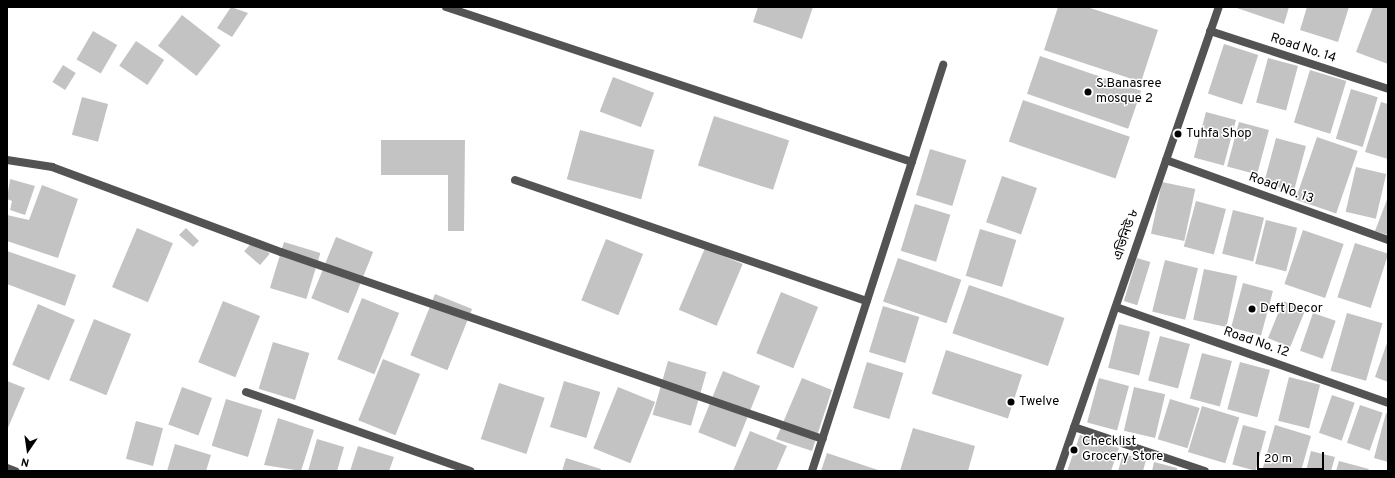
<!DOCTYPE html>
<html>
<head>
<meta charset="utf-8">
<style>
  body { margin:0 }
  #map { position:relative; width:1395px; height:478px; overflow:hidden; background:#fff; font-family:Overpass,"Noto Sans Bengali",sans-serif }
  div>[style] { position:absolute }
  .building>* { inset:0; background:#c3c3c3; transform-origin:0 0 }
  .minor>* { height:8px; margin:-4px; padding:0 4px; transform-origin:4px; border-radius:4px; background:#535353 }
  .dots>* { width:11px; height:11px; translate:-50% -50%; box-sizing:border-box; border:2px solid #fff; border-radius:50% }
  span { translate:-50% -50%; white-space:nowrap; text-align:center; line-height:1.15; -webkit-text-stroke:3px #fff; paint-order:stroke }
  .street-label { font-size:13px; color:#000 }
  .poi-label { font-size:13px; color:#000 }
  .left { translate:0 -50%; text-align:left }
  .frame { position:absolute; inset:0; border:8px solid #000; pointer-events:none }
  .north { position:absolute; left:8px; top:430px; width:40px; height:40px; -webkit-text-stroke:3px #fff; paint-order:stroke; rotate:193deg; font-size:11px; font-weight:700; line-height:16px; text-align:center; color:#000 }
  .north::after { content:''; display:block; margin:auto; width:14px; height:18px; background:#000; clip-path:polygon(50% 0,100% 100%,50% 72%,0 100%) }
  .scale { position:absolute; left:1257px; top:452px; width:67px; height:18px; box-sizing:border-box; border:2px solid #000; border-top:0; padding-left:5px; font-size:12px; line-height:14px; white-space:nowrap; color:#000; -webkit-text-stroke:3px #fff; paint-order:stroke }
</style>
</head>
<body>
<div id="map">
  <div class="building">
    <i style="clip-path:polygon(231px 7px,248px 13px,232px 37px,217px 28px)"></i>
    <i style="clip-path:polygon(758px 7px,813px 7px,802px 39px,753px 22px)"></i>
    <i style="clip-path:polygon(1058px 7px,1087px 7px,1158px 30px,1141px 82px,1044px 50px)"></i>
    <i style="clip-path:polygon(1234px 7px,1289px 7px,1284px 24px)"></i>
    <i style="clip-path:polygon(1307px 7px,1349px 7px,1338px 42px,1300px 30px)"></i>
    <i style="clip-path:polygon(1373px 7px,1388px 7px,1388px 64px,1356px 52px)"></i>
    <i style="left:182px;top:15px;width:49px;height:39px;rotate:38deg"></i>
    <i style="left:93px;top:31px;width:28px;height:33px;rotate:30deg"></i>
    <i style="left:136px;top:41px;width:34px;height:30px;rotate:34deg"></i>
    <i style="left:1224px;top:44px;width:36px;height:52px;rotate:18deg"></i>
    <i style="left:1040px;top:56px;width:107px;height:40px;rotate:19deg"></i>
    <i style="left:1268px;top:58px;width:31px;height:46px;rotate:15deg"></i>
    <i style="left:63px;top:65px;width:15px;height:20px;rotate:32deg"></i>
    <i style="left:1310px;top:70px;width:38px;height:55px;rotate:17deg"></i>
    <i style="left:613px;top:77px;width:44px;height:37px;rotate:21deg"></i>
    <i style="left:1351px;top:89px;width:28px;height:52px;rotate:17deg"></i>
    <i style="left:82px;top:97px;width:27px;height:39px;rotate:15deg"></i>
    <i style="left:1023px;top:100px;width:113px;height:44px;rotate:19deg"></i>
    <i style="clip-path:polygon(1381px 102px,1388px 104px,1388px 159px,1365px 152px)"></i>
    <i style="left:1206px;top:112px;width:31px;height:47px;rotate:15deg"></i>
    <i style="left:714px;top:116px;width:79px;height:52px;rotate:18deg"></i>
    <i style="left:1239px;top:122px;width:31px;height:46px;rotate:15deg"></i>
    <i style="left:580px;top:130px;width:77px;height:51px;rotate:15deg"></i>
    <i style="left:1317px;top:137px;width:43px;height:66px;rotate:19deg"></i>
    <i style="left:1276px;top:138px;width:31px;height:47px;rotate:15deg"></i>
    <i style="clip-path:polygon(381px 140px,465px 140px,464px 231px,448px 231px,448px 175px,381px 175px)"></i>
    <i style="left:930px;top:149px;width:38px;height:48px;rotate:17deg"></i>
    <i style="left:1356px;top:167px;width:31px;height:46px;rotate:13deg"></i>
    <i style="left:1002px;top:176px;width:37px;height:49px;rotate:19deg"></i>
    <i style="clip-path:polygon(10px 179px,35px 186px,25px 215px,10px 210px,12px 201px,7px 199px)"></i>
    <i style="left:1162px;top:182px;width:34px;height:53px;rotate:12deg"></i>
    <i style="clip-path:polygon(42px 185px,78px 199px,58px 258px,7px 241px,7px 215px,29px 220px)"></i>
    <i style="clip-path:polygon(1388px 197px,1388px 235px,1375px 231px)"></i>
    <i style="left:1196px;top:201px;width:31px;height:47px;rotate:15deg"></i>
    <i style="left:915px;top:204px;width:37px;height:49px;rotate:17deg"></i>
    <i style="left:1233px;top:210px;width:32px;height:45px;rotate:14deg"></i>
    <i style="left:1266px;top:220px;width:32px;height:45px;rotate:14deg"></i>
    <i style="left:137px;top:228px;width:39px;height:64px;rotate:23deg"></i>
    <i style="clip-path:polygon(186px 228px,199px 241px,193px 247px,179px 235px)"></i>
    <i style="left:980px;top:229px;width:38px;height:49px;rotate:17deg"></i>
    <i style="left:1303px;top:230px;width:43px;height:57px;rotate:19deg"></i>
    <i style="left:336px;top:237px;width:40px;height:66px;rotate:22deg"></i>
    <i style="left:606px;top:239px;width:40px;height:66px;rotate:22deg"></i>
    <i style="left:254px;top:240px;width:21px;height:15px;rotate:41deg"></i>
    <i style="left:284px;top:242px;width:38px;height:48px;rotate:17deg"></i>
    <i style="left:1355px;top:243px;width:35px;height:57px;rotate:18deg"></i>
    <i style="left:705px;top:248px;width:41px;height:67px;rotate:23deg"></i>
    <i style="clip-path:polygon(7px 251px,76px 275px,65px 306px,7px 284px)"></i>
    <i style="left:898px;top:258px;width:67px;height:46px;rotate:19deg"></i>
    <i style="left:1137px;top:258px;width:14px;height:45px;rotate:17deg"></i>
    <i style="left:1165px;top:260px;width:34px;height:53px;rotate:14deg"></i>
    <i style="left:1204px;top:269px;width:34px;height:52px;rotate:12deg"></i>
    <i style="left:1243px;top:283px;width:31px;height:46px;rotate:15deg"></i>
    <i style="left:969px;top:285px;width:101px;height:51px;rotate:19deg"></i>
    <i style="left:781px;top:292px;width:40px;height:66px;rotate:22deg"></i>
    <i style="left:435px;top:294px;width:40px;height:66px;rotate:22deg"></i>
    <i style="left:362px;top:298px;width:40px;height:66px;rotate:22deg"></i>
    <i style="left:223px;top:301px;width:40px;height:66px;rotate:22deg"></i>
    <i style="left:1283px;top:301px;width:24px;height:40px;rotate:22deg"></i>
    <i style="left:38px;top:304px;width:40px;height:66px;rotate:23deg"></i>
    <i style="left:883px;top:306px;width:38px;height:48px;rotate:17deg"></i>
    <i style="left:1313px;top:313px;width:24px;height:40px;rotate:19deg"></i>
    <i style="left:1347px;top:313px;width:37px;height:60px;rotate:16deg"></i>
    <i style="left:94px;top:319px;width:40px;height:66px;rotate:22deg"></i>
    <i style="left:1119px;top:324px;width:32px;height:45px;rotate:14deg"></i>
    <i style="left:1160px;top:336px;width:31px;height:46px;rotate:15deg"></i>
    <i style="clip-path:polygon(1388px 340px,1388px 382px,1375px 377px)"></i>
    <i style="left:273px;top:342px;width:38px;height:49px;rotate:17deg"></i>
    <i style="left:946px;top:350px;width:80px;height:46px;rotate:18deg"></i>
    <i style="left:1202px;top:353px;width:31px;height:47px;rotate:15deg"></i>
    <i style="left:383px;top:359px;width:40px;height:66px;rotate:22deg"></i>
    <i style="left:668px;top:361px;width:40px;height:56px;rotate:16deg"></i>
    <i style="left:867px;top:362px;width:38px;height:48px;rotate:17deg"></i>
    <i style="left:1240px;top:362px;width:31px;height:49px;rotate:15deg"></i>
    <i style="left:723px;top:371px;width:40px;height:66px;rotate:22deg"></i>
    <i style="left:1289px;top:377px;width:32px;height:45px;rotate:14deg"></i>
    <i style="clip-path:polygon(802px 378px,832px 390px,812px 451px,776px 439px)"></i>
    <i style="left:1099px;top:378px;width:31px;height:46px;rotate:15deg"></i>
    <i style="clip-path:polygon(7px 381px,25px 388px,7px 430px)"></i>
    <i style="left:564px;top:381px;width:38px;height:48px;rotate:17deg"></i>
    <i style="left:499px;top:383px;width:48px;height:59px;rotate:18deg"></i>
    <i style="left:182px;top:387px;width:32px;height:40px;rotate:20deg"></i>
    <i style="left:618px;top:387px;width:40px;height:66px;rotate:22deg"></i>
    <i style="left:1134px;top:387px;width:32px;height:45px;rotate:13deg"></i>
    <i style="left:1332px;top:395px;width:24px;height:40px;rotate:19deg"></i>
    <i style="left:226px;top:399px;width:38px;height:49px;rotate:17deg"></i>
    <i style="left:1170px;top:399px;width:31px;height:42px;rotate:17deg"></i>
    <i style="left:1360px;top:405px;width:24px;height:40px;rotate:19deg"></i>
    <i style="left:1202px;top:406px;width:39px;height:48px;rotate:17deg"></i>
    <i style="clip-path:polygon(1386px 413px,1388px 414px,1388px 462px,1374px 458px)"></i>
    <i style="clip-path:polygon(278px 418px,314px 430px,301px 471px,264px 465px)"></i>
    <i style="left:136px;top:421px;width:28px;height:39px;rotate:15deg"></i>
    <i style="left:1243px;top:425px;width:24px;height:41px;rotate:15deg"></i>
    <i style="clip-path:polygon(1275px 425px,1311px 436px,1301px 471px,1262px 471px)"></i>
    <i style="clip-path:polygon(913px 428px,975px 446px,968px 471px,900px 471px)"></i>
    <i style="clip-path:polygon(750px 431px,787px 446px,776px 471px,733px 471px)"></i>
    <i style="clip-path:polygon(1080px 435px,1119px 448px,1111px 471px,1067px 471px)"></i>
    <i style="clip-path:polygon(317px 439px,344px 447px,337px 471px,308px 471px)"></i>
    <i style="clip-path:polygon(175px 444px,211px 455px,206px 471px,167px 471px)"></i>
    <i style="clip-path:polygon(358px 446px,394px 457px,389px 471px,350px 471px)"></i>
    <i style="clip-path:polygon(1311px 451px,1335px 457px,1331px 471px,1306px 471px)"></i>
    <i style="clip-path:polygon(827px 453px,881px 471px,821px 471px)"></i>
    <i style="clip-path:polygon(1123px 454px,1146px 460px,1143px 471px,1118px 471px)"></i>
    <i style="clip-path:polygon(566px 458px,601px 469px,601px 471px,562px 471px)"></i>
    <i style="clip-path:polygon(1339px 461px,1369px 469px,1368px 471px,1336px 471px)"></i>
    <i style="clip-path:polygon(1154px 462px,1177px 468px,1177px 471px,1152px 471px)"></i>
  </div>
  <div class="minor">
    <i style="left:446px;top:7px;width:491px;rotate:18.4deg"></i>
    <i style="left:1210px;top:31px;width:187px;rotate:18deg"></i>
    <i style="left:7px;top:160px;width:46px;rotate:8.8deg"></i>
    <i style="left:52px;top:167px;width:244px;rotate:20.4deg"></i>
    <i style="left:281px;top:252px;width:573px;rotate:19.04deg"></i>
    <i style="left:1166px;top:160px;width:236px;rotate:19.8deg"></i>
    <i style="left:515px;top:180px;width:372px;rotate:19deg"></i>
    <i style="left:1116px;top:307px;width:288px;rotate:19.4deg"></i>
    <i style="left:246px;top:392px;width:238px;rotate:19.4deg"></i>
    <i style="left:1074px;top:427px;width:138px;rotate:18.6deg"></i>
    <i style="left:7px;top:468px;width:9px;rotate:21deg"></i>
    <i style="left:812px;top:471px;width:427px;rotate:-72.1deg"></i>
    <i style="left:1059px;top:471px;width:491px;rotate:-71deg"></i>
  </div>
  <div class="dots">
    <i style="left:1088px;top:92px;background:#000"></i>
    <i style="left:1178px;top:134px;background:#000"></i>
    <i style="left:1252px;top:309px;background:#000"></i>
    <i style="left:1011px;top:402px;background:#000"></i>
    <i style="left:1074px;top:450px;background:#000"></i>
  </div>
  <div class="street-label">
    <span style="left:1303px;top:49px;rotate:18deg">Road No. 14</span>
    <span style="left:1281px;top:189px;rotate:20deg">Road No. 13</span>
    <span style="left:1127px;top:235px;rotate:-71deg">এভিনিউ ৮</span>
    <span style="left:1256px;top:343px;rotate:19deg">Road No. 12</span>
  </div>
  <div class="poi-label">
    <span class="left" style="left:1096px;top:92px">S.Banasree<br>mosque 2</span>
    <span class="left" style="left:1186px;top:134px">Tuhfa Shop</span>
    <span class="left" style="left:1260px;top:309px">Deft Decor</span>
    <span class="left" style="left:1019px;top:402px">Twelve</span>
    <span class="left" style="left:1082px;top:450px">Checklist<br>Grocery Store</span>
  </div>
  <div class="frame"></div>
  <div class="north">N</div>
  <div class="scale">20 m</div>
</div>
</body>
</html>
